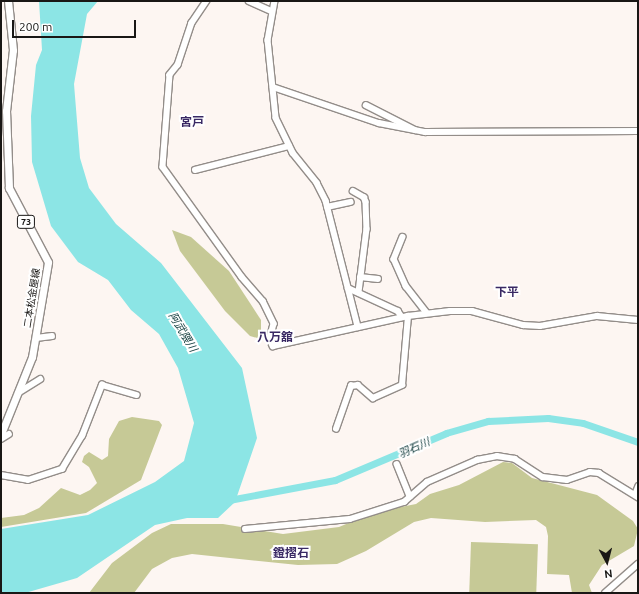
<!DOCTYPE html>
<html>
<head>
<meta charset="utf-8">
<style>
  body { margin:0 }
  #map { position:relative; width:639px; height:594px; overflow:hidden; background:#fdf6f2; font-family:Ubuntu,"Noto Sans JP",sans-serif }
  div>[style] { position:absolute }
  .green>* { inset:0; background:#c6c996; transform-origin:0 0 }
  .water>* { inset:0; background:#8ce5e5 }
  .river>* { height:7px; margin:-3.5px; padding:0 3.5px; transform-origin:3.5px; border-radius:3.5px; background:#8ce5e5 }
  .roads { filter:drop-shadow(1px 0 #938d89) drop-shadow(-1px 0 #938d89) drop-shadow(0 1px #938d89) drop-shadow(0 -1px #938d89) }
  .minor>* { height:5.5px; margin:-2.75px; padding:0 2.75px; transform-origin:2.75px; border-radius:2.75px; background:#fff }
  .major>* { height:7px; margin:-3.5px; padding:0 3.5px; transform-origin:3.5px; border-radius:3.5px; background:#fff }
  span { translate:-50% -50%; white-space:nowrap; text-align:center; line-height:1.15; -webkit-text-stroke:4px #fff; paint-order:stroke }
  .shield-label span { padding:1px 3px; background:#fff; border:1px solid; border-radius:3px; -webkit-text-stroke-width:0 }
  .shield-label { font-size:9px; color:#191715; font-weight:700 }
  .street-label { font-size:10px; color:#191715 }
  .water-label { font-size:11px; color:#194243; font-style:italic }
  .quarter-label { font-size:12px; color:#392964; font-weight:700 }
  .frame { position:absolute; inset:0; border:2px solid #191715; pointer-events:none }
  .north { position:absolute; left:587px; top:542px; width:40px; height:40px; -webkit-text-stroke:3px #fff; paint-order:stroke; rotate:173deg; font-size:11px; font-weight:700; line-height:16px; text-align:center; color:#191715 }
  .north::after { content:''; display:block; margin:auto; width:14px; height:18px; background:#191715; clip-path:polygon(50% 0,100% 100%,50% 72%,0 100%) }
  .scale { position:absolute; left:12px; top:20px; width:124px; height:18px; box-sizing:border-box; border:2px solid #191715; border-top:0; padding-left:5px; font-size:12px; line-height:14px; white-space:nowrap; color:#191715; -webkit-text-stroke:3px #fff; paint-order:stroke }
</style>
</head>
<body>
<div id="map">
  <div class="green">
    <i style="clip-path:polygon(172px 230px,191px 237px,229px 271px,261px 320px,261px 339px,250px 336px,225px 311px,180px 251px)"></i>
    <i style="clip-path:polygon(132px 417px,159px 421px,162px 425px,141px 480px,86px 513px,1px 527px,1px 518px,24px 515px,39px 508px,61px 488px,80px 495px,90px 490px,97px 483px,89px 467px,82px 462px,84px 456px,89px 452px,102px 460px,108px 456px,109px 439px,119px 421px)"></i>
    <i style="clip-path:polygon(503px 462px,512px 463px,532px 478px,597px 495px,633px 521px,638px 529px,634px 546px,602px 565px,589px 585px,592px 593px,572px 593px,569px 575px,547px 574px,548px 536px,546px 527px,536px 520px,485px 522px,431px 518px,414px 522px,366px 551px,337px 564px,298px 565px,192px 554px,172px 558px,152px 569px,134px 593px,89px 593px,112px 563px,152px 533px,171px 524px,223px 524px,283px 534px,339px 527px,375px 512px,416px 504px,430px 494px,459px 485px)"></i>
    <i style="left:471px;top:542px;width:67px;height:51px;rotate:2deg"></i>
  </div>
  <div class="water">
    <i style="clip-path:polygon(39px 1px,98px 1px,87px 14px,74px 84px,80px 158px,89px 188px,116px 224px,161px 263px,242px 368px,257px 438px,235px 502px,218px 518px,187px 518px,155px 525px,77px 578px,25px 593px,1px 593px,1px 529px,88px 515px,155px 482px,184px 461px,194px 423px,178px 368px,159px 334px,131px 310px,108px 280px,78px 262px,51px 226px,32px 162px,31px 116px,36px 65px,42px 50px)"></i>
  </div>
  <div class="river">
    <i style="left:229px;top:500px;width:108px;rotate:-10.7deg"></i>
    <i style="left:335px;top:480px;width:121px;rotate:-22.9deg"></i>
    <i style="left:446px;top:433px;width:44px;rotate:-15.9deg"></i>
    <i style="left:488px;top:421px;width:60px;rotate:-2.9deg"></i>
    <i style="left:548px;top:418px;width:35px;rotate:8deg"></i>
    <i style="left:583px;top:423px;width:58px;rotate:19.1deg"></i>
  </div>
  <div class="roads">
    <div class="minor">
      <i style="left:207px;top:1px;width:27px;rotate:124deg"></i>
      <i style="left:192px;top:23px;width:44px;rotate:108.4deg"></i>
      <i style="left:178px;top:65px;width:13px;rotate:129deg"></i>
      <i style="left:170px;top:75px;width:92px;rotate:94.4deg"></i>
      <i style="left:163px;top:167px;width:135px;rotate:54.3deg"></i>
      <i style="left:242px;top:277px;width:32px;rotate:49deg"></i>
      <i style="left:263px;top:301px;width:25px;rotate:64deg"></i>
      <i style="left:274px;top:324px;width:16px;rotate:105deg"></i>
      <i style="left:270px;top:339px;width:8px;rotate:67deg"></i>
      <i style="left:273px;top:346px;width:138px;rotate:-12.5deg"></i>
      <i style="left:408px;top:316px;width:42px;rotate:-6.8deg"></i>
      <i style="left:450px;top:311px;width:22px"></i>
      <i style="left:472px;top:311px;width:53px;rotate:15.4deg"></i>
      <i style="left:523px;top:325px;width:17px;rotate:3deg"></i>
      <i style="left:540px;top:326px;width:58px;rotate:-10deg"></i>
      <i style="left:597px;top:316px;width:41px;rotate:5.6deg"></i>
      <i style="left:249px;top:1px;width:24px;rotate:24deg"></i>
      <i style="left:275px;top:1px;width:40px;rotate:100deg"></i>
      <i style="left:268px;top:40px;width:78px;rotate:84.1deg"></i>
      <i style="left:276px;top:118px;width:39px;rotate:64deg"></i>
      <i style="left:293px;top:153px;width:38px;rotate:51deg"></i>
      <i style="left:317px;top:183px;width:20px;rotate:63deg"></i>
      <i style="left:326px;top:201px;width:130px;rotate:75.7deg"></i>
      <i style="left:273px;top:87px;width:112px;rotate:18.8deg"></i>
      <i style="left:379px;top:123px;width:47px;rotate:11.1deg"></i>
      <i style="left:425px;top:132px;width:213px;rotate:-0.3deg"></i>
      <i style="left:366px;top:105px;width:55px;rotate:27deg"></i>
      <i style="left:195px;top:170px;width:97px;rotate:-14.3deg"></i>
      <i style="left:353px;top:191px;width:13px;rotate:29deg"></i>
      <i style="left:364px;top:197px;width:5px;rotate:68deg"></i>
      <i style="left:366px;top:202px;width:27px;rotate:88deg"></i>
      <i style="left:367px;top:229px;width:64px;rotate:97.2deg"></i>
      <i style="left:327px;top:207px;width:24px;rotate:-12deg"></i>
      <i style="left:403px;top:237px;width:24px;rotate:112deg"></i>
      <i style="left:394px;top:259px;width:30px;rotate:66deg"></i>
      <i style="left:406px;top:286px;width:34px;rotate:52deg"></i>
      <i style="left:360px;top:277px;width:18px;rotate:6deg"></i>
      <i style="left:348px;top:288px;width:55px;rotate:24.7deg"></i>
      <i style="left:398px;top:311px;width:7px;rotate:56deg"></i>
      <i style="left:36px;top:338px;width:16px;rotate:-7deg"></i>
      <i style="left:18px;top:393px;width:26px;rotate:-32deg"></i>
      <i style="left:336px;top:429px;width:46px;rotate:-70.8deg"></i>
      <i style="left:351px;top:386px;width:7px;rotate:-8deg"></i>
      <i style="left:358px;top:385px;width:20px;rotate:41deg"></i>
      <i style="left:373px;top:398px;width:32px;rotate:-24deg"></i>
      <i style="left:402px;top:385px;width:69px;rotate:-85deg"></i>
      <i style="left:1px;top:439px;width:9px;rotate:-32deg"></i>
      <i style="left:397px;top:464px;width:35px;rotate:68deg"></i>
      <i style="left:1px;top:475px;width:27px;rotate:10deg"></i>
      <i style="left:28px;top:480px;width:36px;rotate:-18deg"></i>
      <i style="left:62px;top:469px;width:39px;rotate:-59deg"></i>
      <i style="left:82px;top:436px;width:55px;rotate:-68.6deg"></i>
      <i style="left:102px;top:385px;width:36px;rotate:16deg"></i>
      <i style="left:635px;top:495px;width:9px;rotate:-69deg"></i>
      <i style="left:245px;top:529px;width:105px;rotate:-5.4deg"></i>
      <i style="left:350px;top:519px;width:57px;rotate:-17.5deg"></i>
      <i style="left:404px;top:502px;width:30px;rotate:-41deg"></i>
      <i style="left:427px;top:482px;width:55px;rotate:-23.7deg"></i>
      <i style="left:477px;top:460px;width:20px;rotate:-11deg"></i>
      <i style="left:497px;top:456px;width:18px;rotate:9deg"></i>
      <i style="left:515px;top:459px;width:33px;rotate:33deg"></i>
      <i style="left:543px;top:477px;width:24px;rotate:7deg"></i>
      <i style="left:567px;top:480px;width:24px;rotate:-19deg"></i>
      <i style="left:590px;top:472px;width:9px;rotate:6deg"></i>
      <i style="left:599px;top:473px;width:46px;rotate:31.6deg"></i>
      <i style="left:605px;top:593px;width:44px;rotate:-41.3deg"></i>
    </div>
    <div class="major">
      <i style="left:1px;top:434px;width:83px;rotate:-68.1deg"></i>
      <i style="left:32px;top:357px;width:96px;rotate:-80.4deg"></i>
      <i style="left:48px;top:262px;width:84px;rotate:-117.8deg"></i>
      <i style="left:9px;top:188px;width:77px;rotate:-92.2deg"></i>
      <i style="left:6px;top:111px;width:61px;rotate:-83.5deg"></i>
      <i style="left:13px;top:50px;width:49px;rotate:-95.8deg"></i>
    </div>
  </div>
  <div class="shield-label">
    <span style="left:26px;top:222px">73</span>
  </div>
  <div class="street-label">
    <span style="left:32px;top:298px;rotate:-81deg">二本松金屋線</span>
  </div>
  <div class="water-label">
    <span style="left:183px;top:332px;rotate:59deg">阿武隈川</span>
    <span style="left:414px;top:448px;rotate:-24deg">羽石川</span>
  </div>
  <div class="quarter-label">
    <span style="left:192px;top:122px">宮戸</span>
    <span style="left:507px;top:292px">下平</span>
    <span style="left:275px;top:337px">八万舘</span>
    <span style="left:291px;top:553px">鐙摺石</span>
  </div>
  <div class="frame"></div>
  <div class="north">N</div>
  <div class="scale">200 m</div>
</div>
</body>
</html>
